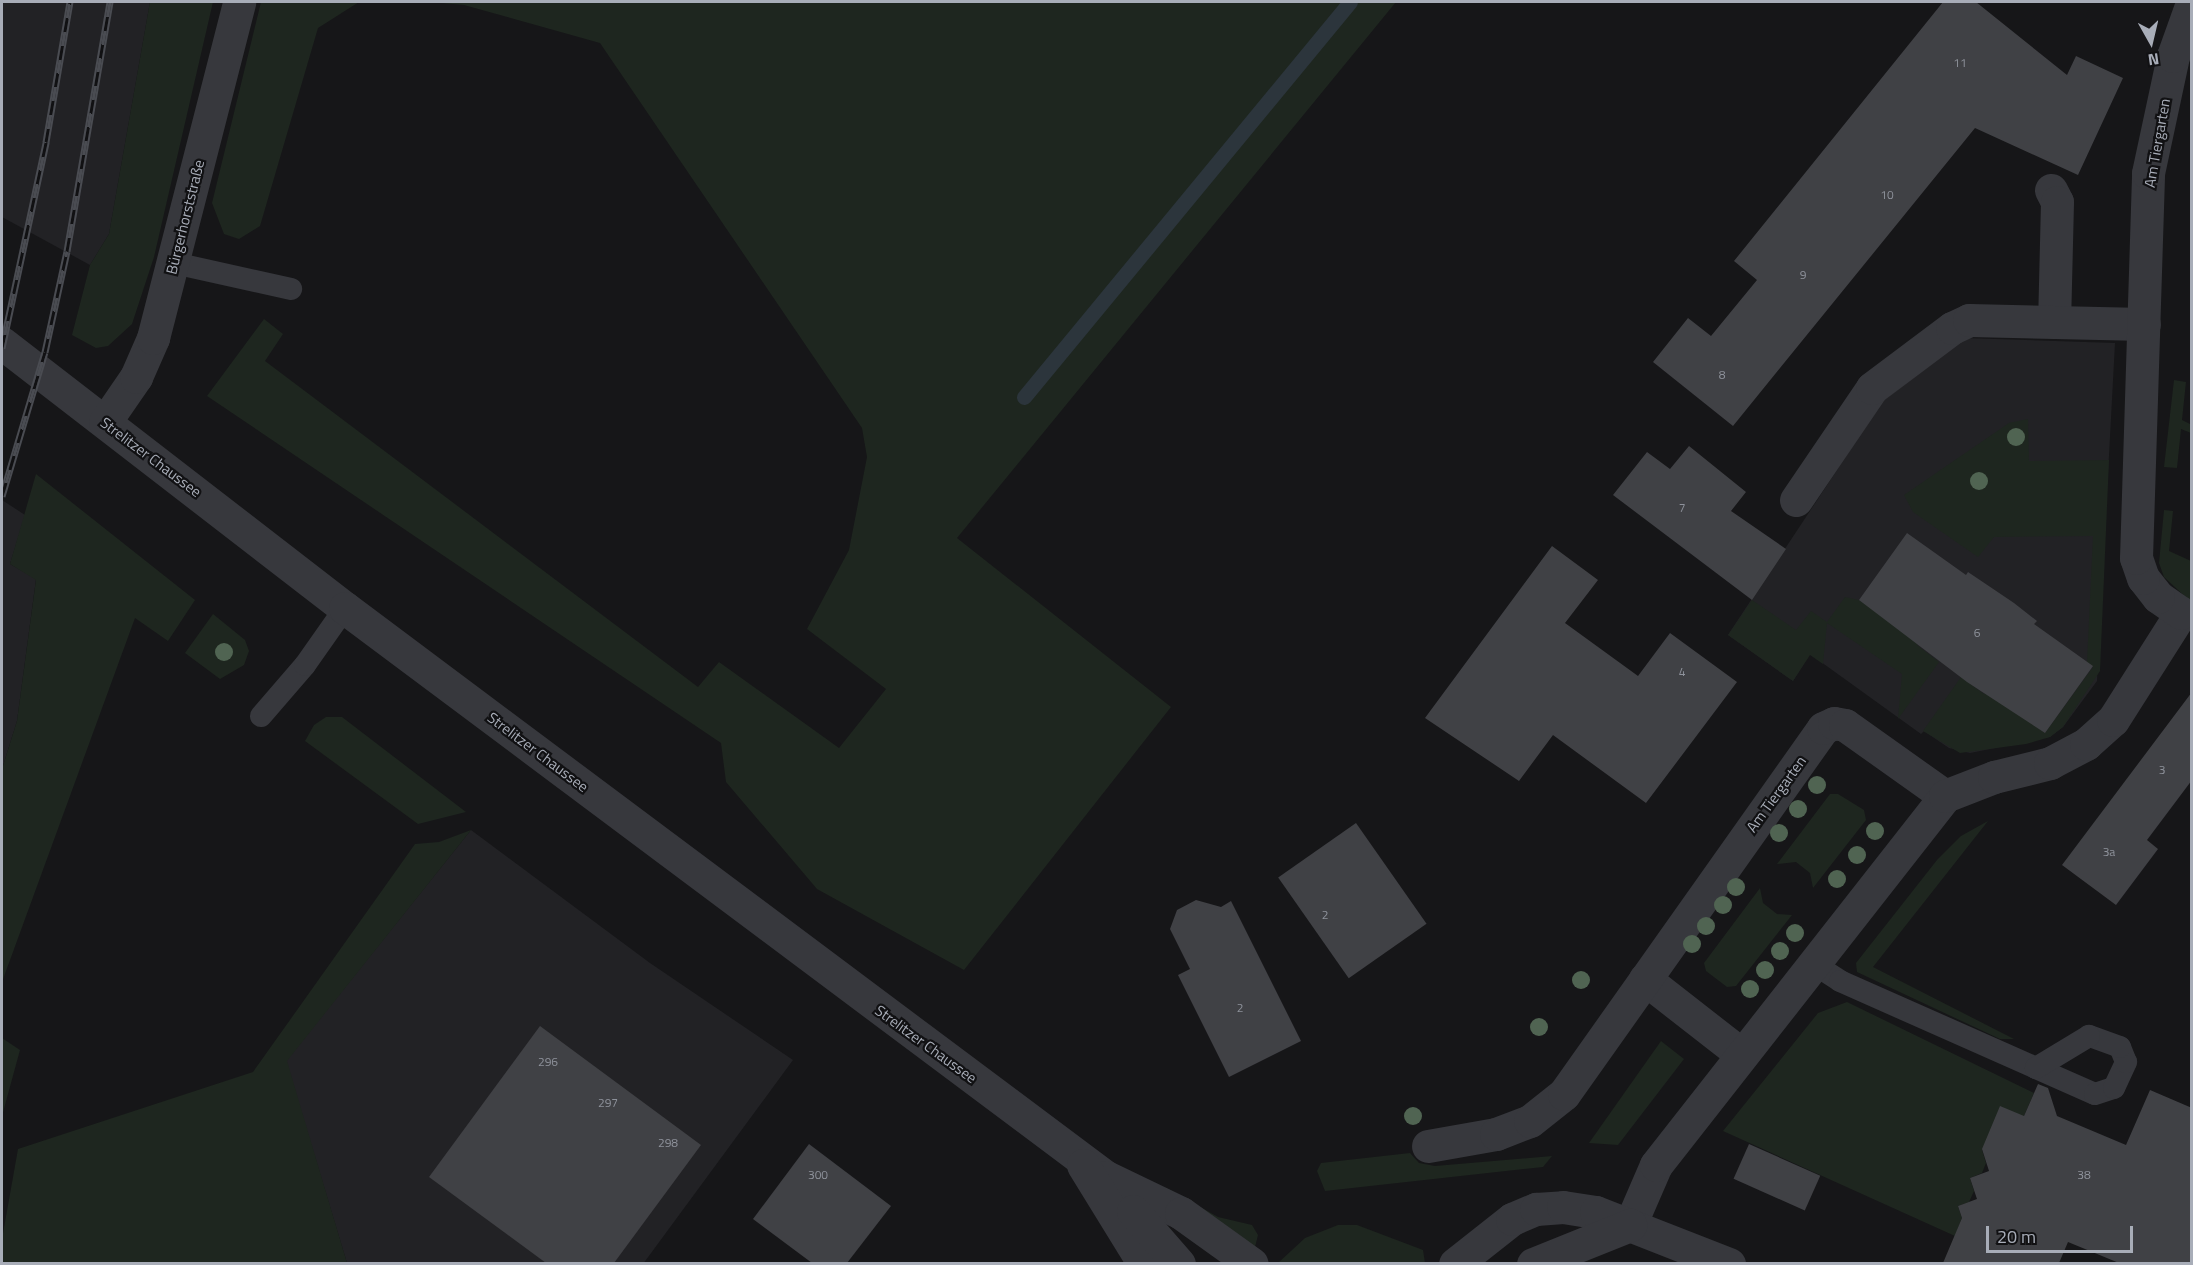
<!DOCTYPE html>
<html>
<head>
<meta charset="utf-8">
<style>
  body { margin:0 }
  #map { position:relative; width:2193px; height:1265px; overflow:hidden; background:#161618; font-family:"Titillium Web",sans-serif }
  div>[style] { position:absolute }
  .built>* { inset:0; background:#222225 }
  .green>* { inset:0; background:#1e261f }
  .stream>* { height:15px; margin:-7.5px; padding:0 7.5px; transform-origin:7.5px; border-radius:7.5px; background:#2c353c }
  .building>* { inset:0; background:#404145; transform-origin:0 0 }
  .lane>* { height:22px; margin:-11px; padding:0 11px; transform-origin:11px; border-radius:11px; background:#37383d }
  .street>* { height:33px; margin:-16.5px; padding:0 16.5px; transform-origin:16.5px; border-radius:16.5px; background:#37383d }
  .rail>* { height:7px; margin-top:-3.5px; transform-origin:0; background:repeating-linear-gradient(90deg,#111113 0 14px,#4a4c52 0 28px); box-sizing:border-box; border-block:2px solid #4a4c52 }
  .trees>* { width:18px; height:18px; margin:-9px; border-radius:50%; background:#506452 }
  span { translate:-50% -50%; white-space:nowrap; text-align:center; line-height:1.15; -webkit-text-stroke:4.5px #111113; paint-order:stroke }
  .number-label { font-size:12px; color:#8e929b }
  .number-label span { -webkit-text-stroke-width:0 }
  .street-label { font-size:15px; color:#a8adb8 }
  .frame { position:absolute; inset:0; border:3px solid #a8adb8; pointer-events:none }
  .north { position:absolute; left:2121px; top:12px; width:60px; height:60px; -webkit-text-stroke:4px #111113; paint-order:stroke; rotate:172deg; font-size:16px; font-weight:700; line-height:24px; text-align:center; color:#a8adb8 }
  .north::after { content:''; display:block; margin:auto; width:21px; height:27px; background:#a8adb8; clip-path:polygon(50% 0,100% 100%,50% 72%,0 100%) }
  .scale { position:absolute; left:1986px; top:1226px; width:147px; height:27px; box-sizing:border-box; border:3px solid #a8adb8; border-top:0; padding-left:8px; font-size:18px; line-height:21px; white-space:nowrap; color:#a8adb8; -webkit-text-stroke:4px #111113; paint-order:stroke }
</style>
</head>
<body>
<div id="map">
  <div class="built">
    <i style="clip-path:polygon(2px 2px,150px 2px,109px 234px,90px 265px,2px 217px)"></i>
    <i style="clip-path:polygon(1964px 338px,2115px 343px,2097px 681px,2063px 727px,2050px 737px,1970px 753px,1949px 748px,1924px 731px,1921px 734px,1810px 654px,1793px 681px,1728px 635px,1882px 402px)"></i>
    <i style="clip-path:polygon(2px 500px,25px 515px,10px 564px,36px 579px,17px 721px,2px 769px)"></i>
    <i style="clip-path:polygon(471px 830px,650px 963px,793px 1060px,643px 1264px,347px 1263px,286px 1061px)"></i>
  </div>
  <div class="green">
    <i style="clip-path:polygon(150px 2px,213px 2px,154px 257px,132px 324px,108px 346px,96px 348px,72px 335px,90px 265px,109px 234px)"></i>
    <i style="clip-path:polygon(261px 2px,359px 2px,318px 28px,260px 226px,239px 239px,224px 234px,212px 203px)"></i>
    <i style="clip-path:polygon(430px 2px,1396px 2px,957px 538px,1171px 707px,964px 970px,817px 889px,726px 782px,721px 743px,207px 396px,264px 319px,283px 334px,265px 361px,698px 687px,719px 662px,839px 748px,886px 689px,807px 629px,849px 550px,867px 457px,862px 428px,600px 43px,464px 5px)"></i>
    <i style="clip-path:polygon(2174px 380px,2186px 382px,2182px 420px,2192px 425px,2191px 433px,2181px 429px,2177px 468px,2164px 467px)"></i>
    <i style="clip-path:polygon(2028px 419px,2029px 461px,2109px 460px,2100px 671px,2063px 727px,2050px 737px,2026px 744px,1960px 753px,1923px 731px,1961px 677px,1984px 694px,1987px 690px,2045px 733px,2093px 667px,2087px 662px,2093px 536px,1994px 537px,1978px 557px,1913px 512px,1904px 495px,2009px 423px)"></i>
    <i style="clip-path:polygon(36px 474px,195px 600px,168px 641px,135px 618px,2px 982px,2px 769px,17px 721px,36px 580px,10px 564px)"></i>
    <i style="clip-path:polygon(2164px 510px,2173px 511px,2169px 551px,2191px 561px,2191px 602px,2164px 577px,2159px 563px)"></i>
    <i style="clip-path:polygon(1845px 597px,1859px 600px,1919px 641px,1917px 645px,1939px 662px,1898px 719px,1902px 674px,1827px 623px,1823px 664px,1810px 655px,1793px 681px,1728px 635px,1752px 600px,1796px 630px,1811px 611px,1827px 622px)"></i>
    <i style="clip-path:polygon(213px 614px,245px 640px,249px 651px,244px 665px,220px 679px,185px 653px)"></i>
    <i style="clip-path:polygon(326px 717px,342px 717px,466px 812px,418px 824px,305px 741px,314px 725px)"></i>
    <i style="clip-path:polygon(1830px 794px,1838px 794px,1864px 810px,1866px 820px,1813px 888px,1810px 873px,1796px 862px,1777px 864px)"></i>
    <i style="clip-path:polygon(1988px 821px,1873px 967px,2014px 1039px,2000px 1039px,1857px 972px,1856px 963px,1937px 860px,1961px 836px)"></i>
    <i style="clip-path:polygon(471px 830px,287px 1061px,347px 1263px,2px 1263px,2px 1239px,18px 1149px,253px 1072px,415px 844px,439px 842px)"></i>
    <i style="clip-path:polygon(1760px 888px,1763px 903px,1777px 914px,1792px 915px,1736px 986px,1727px 987px,1706px 971px,1704px 963px)"></i>
    <i style="clip-path:polygon(1847px 1002px,2034px 1093px,2024px 1116px,1994px 1145px,1982px 1150px,1986px 1163px,1982px 1173px,1970px 1178px,1974px 1191px,1969px 1202px,1958px 1206px,1962px 1218px,1955px 1236px,1723px 1131px,1818px 1013px)"></i>
    <i style="clip-path:polygon(2px 1038px,20px 1050px,2px 1116px)"></i>
    <i style="clip-path:polygon(1661px 1041px,1684px 1059px,1618px 1145px,1589px 1143px)"></i>
    <i style="clip-path:polygon(1410px 1153px,1419px 1163px,1435px 1166px,1552px 1156px,1543px 1167px,1325px 1191px,1317px 1171px,1321px 1163px)"></i>
    <i style="clip-path:polygon(1163px 1186px,1218px 1217px,1252px 1225px,1258px 1235px,1255px 1247px)"></i>
    <i style="clip-path:polygon(1338px 1225px,1357px 1225px,1423px 1250px,1425px 1263px,1278px 1263px,1305px 1238px)"></i>
  </div>
  <div class="stream">
    <i style="left:1024px;top:397px;width:512px;rotate:-50.47deg"></i>
  </div>
  <div class="building">
    <i style="clip-path:polygon(1943px 2px,1976px 2px,2067px 75px,2076px 56px,2123px 78px,2078px 175px,1975px 128px,1733px 426px,1653px 362px,1688px 318px,1711px 336px,1757px 280px,1734px 261px)"></i>
    <i style="clip-path:polygon(1689px 446px,1746px 492px,1731px 511px,1786px 549px,1752px 600px,1613px 495px,1647px 452px,1670px 469px)"></i>
    <i style="clip-path:polygon(1907px 533px,1966px 575px,1968px 572px,2014px 603px,2037px 621px,2034px 624px,2093px 666px,2045px 733px,1967px 682px,1859px 600px)"></i>
    <i style="clip-path:polygon(1552px 546px,1598px 580px,1565px 623px,1638px 676px,1670px 633px,1737px 682px,1646px 803px,1553px 735px,1519px 781px,1425px 718px)"></i>
    <i style="clip-path:polygon(2192px 692px,2192px 780px,2147px 840px,2158px 849px,2116px 905px,2062px 865px)"></i>
    <i style="left:1356px;top:823px;width:123px;height:95px;rotate:55deg"></i>
    <i style="clip-path:polygon(1196px 900px,1221px 907px,1231px 901px,1301px 1041px,1229px 1077px,1178px 975px,1190px 969px,1170px 929px,1177px 910px)"></i>
    <i style="clip-path:polygon(540px 1026px,701px 1145px,614px 1263px,546px 1263px,429px 1177px)"></i>
    <i style="clip-path:polygon(2038px 1084px,2048px 1088px,2057px 1116px,2126px 1145px,2150px 1090px,2192px 1108px,2192px 1263px,2119px 1263px,2068px 1242px,2059px 1263px,1943px 1263px,1962px 1218px,1958px 1206px,1977px 1199px,1970px 1178px,1989px 1171px,1982px 1149px,2000px 1106px,2024px 1116px)"></i>
    <i style="clip-path:polygon(809px 1144px,891px 1206px,847px 1263px,812px 1263px,753px 1219px)"></i>
    <i style="left:1749px;top:1144px;width:78px;height:38px;rotate:24deg"></i>
  </div>
  <div class="lane">
    <i style="left:174px;top:263px;width:120px;rotate:12.5deg"></i>
    <i style="left:261px;top:716px;width:67px;rotate:-49.2deg"></i>
    <i style="left:305px;top:665px;width:70px;rotate:-54.9deg"></i>
    <i style="left:1811px;top:962px;width:35px;rotate:33deg"></i>
    <i style="left:1840px;top:981px;width:214px;rotate:23.9deg"></i>
    <i style="left:2036px;top:1068px;width:64px;rotate:23.8deg"></i>
    <i style="left:2095px;top:1094px;width:20px;rotate:-18deg"></i>
    <i style="left:2114px;top:1088px;width:29px;rotate:-65deg"></i>
    <i style="left:2126px;top:1062px;width:16px;rotate:-112deg"></i>
    <i style="left:2120px;top:1047px;width:33px;rotate:-160deg"></i>
    <i style="left:2089px;top:1036px;width:62px;rotate:148.9deg"></i>
  </div>
  <div class="street">
    <i style="left:2051px;top:190px;width:13px;rotate:63deg"></i>
    <i style="left:2057px;top:202px;width:120px;rotate:91.4deg"></i>
    <i style="left:2px;top:343px;width:433px;rotate:37.7deg"></i>
    <i style="left:345px;top:608px;width:950px;rotate:36.79deg"></i>
    <i style="left:1106px;top:1177px;width:83px;rotate:25.6deg"></i>
    <i style="left:1181px;top:1213px;width:87px;rotate:35.7deg"></i>
    <i style="left:105px;top:422px;width:55px;rotate:-55.4deg"></i>
    <i style="left:136px;top:377px;width:43px;rotate:-66.4deg"></i>
    <i style="left:153px;top:338px;width:347px;rotate:-75.6deg"></i>
    <i style="left:1796px;top:500px;width:135px;rotate:-55.8deg"></i>
    <i style="left:1872px;top:388px;width:100px;rotate:-36.9deg"></i>
    <i style="left:1952px;top:328px;width:19px;rotate:-25deg"></i>
    <i style="left:1969px;top:320px;width:175px;rotate:1.3deg"></i>
    <i style="left:1645px;top:979px;width:122px;rotate:38deg"></i>
    <i style="left:1428px;top:1146px;width:69px;rotate:-10deg"></i>
    <i style="left:1496px;top:1134px;width:36px;rotate:-21deg"></i>
    <i style="left:1530px;top:1121px;width:43px;rotate:-38.5deg"></i>
    <i style="left:1564px;top:1094px;width:448px;rotate:-54.7deg"></i>
    <i style="left:1823px;top:728px;width:12px;rotate:-24deg"></i>
    <i style="left:1834px;top:723px;width:11px;rotate:10deg"></i>
    <i style="left:1845px;top:725px;width:123px;rotate:35.4deg"></i>
    <i style="left:1083px;top:1165px;width:116px;rotate:58.4deg"></i>
    <i style="left:1133px;top:1211px;width:70px;rotate:49deg"></i>
    <i style="left:1630px;top:1225px;width:65px;rotate:-66.6deg"></i>
    <i style="left:1656px;top:1165px;width:469px;rotate:-51.9deg"></i>
    <i style="left:1945px;top:796px;width:53px;rotate:-21.2deg"></i>
    <i style="left:1994px;top:777px;width:58px;rotate:-14deg"></i>
    <i style="left:2050px;top:763px;width:41px;rotate:-27.8deg"></i>
    <i style="left:2086px;top:744px;width:36px;rotate:-42deg"></i>
    <i style="left:2113px;top:720px;width:127px;rotate:-57.6deg"></i>
    <i style="left:2181px;top:613px;width:28px;rotate:-145deg"></i>
    <i style="left:2158px;top:597px;width:24px;rotate:-128deg"></i>
    <i style="left:2143px;top:578px;width:21px;rotate:-109deg"></i>
    <i style="left:2136px;top:558px;width:385px;rotate:-88.2deg"></i>
    <i style="left:2148px;top:173px;width:120px;rotate:-77.9deg"></i>
    <i style="left:2173px;top:56px;width:56px;rotate:-70.3deg"></i>
    <i style="left:1455px;top:1264px;width:73px;rotate:-38.3deg"></i>
    <i style="left:1512px;top:1219px;width:26px;rotate:-23deg"></i>
    <i style="left:1536px;top:1209px;width:27px;rotate:-4deg"></i>
    <i style="left:1563px;top:1207px;width:33px;rotate:9deg"></i>
    <i style="left:1596px;top:1212px;width:143px;rotate:21.4deg"></i>
    <i style="left:1533px;top:1264px;width:105px;rotate:-21.9deg"></i>
  </div>
  <div class="rail">
    <i style="left:2px;top:348px;width:211px;rotate:-77.9deg"></i>
    <i style="left:46px;top:142px;width:142px;rotate:-80.3deg"></i>
    <i style="left:2px;top:496px;width:150px;rotate:-73.4deg"></i>
    <i style="left:45px;top:352px;width:103px;rotate:-77.7deg"></i>
    <i style="left:67px;top:251px;width:253px;rotate:-80.2deg"></i>
  </div>
  <div class="trees">
    <i style="left:2016px;top:437px"></i>
    <i style="left:1979px;top:481px"></i>
    <i style="left:224px;top:652px"></i>
    <i style="left:1817px;top:785px"></i>
    <i style="left:1798px;top:809px"></i>
    <i style="left:1875px;top:831px"></i>
    <i style="left:1779px;top:833px"></i>
    <i style="left:1857px;top:855px"></i>
    <i style="left:1837px;top:879px"></i>
    <i style="left:1736px;top:887px"></i>
    <i style="left:1723px;top:905px"></i>
    <i style="left:1706px;top:926px"></i>
    <i style="left:1795px;top:933px"></i>
    <i style="left:1692px;top:944px"></i>
    <i style="left:1780px;top:951px"></i>
    <i style="left:1765px;top:970px"></i>
    <i style="left:1581px;top:980px"></i>
    <i style="left:1750px;top:989px"></i>
    <i style="left:1539px;top:1027px"></i>
    <i style="left:1413px;top:1116px"></i>
  </div>
  <div class="number-label">
    <span style="left:1960px;top:63px">11</span>
    <span style="left:1887px;top:195px">10</span>
    <span style="left:1803px;top:275px">9</span>
    <span style="left:1722px;top:375px">8</span>
    <span style="left:1682px;top:508px">7</span>
    <span style="left:1977px;top:633px">6</span>
    <span style="left:1682px;top:672px">4</span>
    <span style="left:2162px;top:770px">3</span>
    <span style="left:2109px;top:852px">3a</span>
    <span style="left:1325px;top:915px">2</span>
    <span style="left:1240px;top:1008px">2</span>
    <span style="left:548px;top:1062px">296</span>
    <span style="left:608px;top:1103px">297</span>
    <span style="left:668px;top:1143px">298</span>
    <span style="left:818px;top:1175px">300</span>
    <span style="left:2084px;top:1175px">38</span>
  </div>
  <div class="street-label">
    <span style="left:2157px;top:143px;rotate:-80deg">Am Tiergarten</span>
    <span style="left:185px;top:217px;rotate:-76deg">Bürgerhorststraße</span>
    <span style="left:151px;top:457px;rotate:37deg">Strelitzer Chaussee</span>
    <span style="left:538px;top:752px;rotate:37deg">Strelitzer Chaussee</span>
    <span style="left:1776px;top:794px;rotate:-54deg">Am Tiergarten</span>
    <span style="left:926px;top:1044px;rotate:36deg">Strelitzer Chaussee</span>
  </div>
  <div class="frame"></div>
  <div class="north">N</div>
  <div class="scale">20 m</div>
</div>
</body>
</html>
